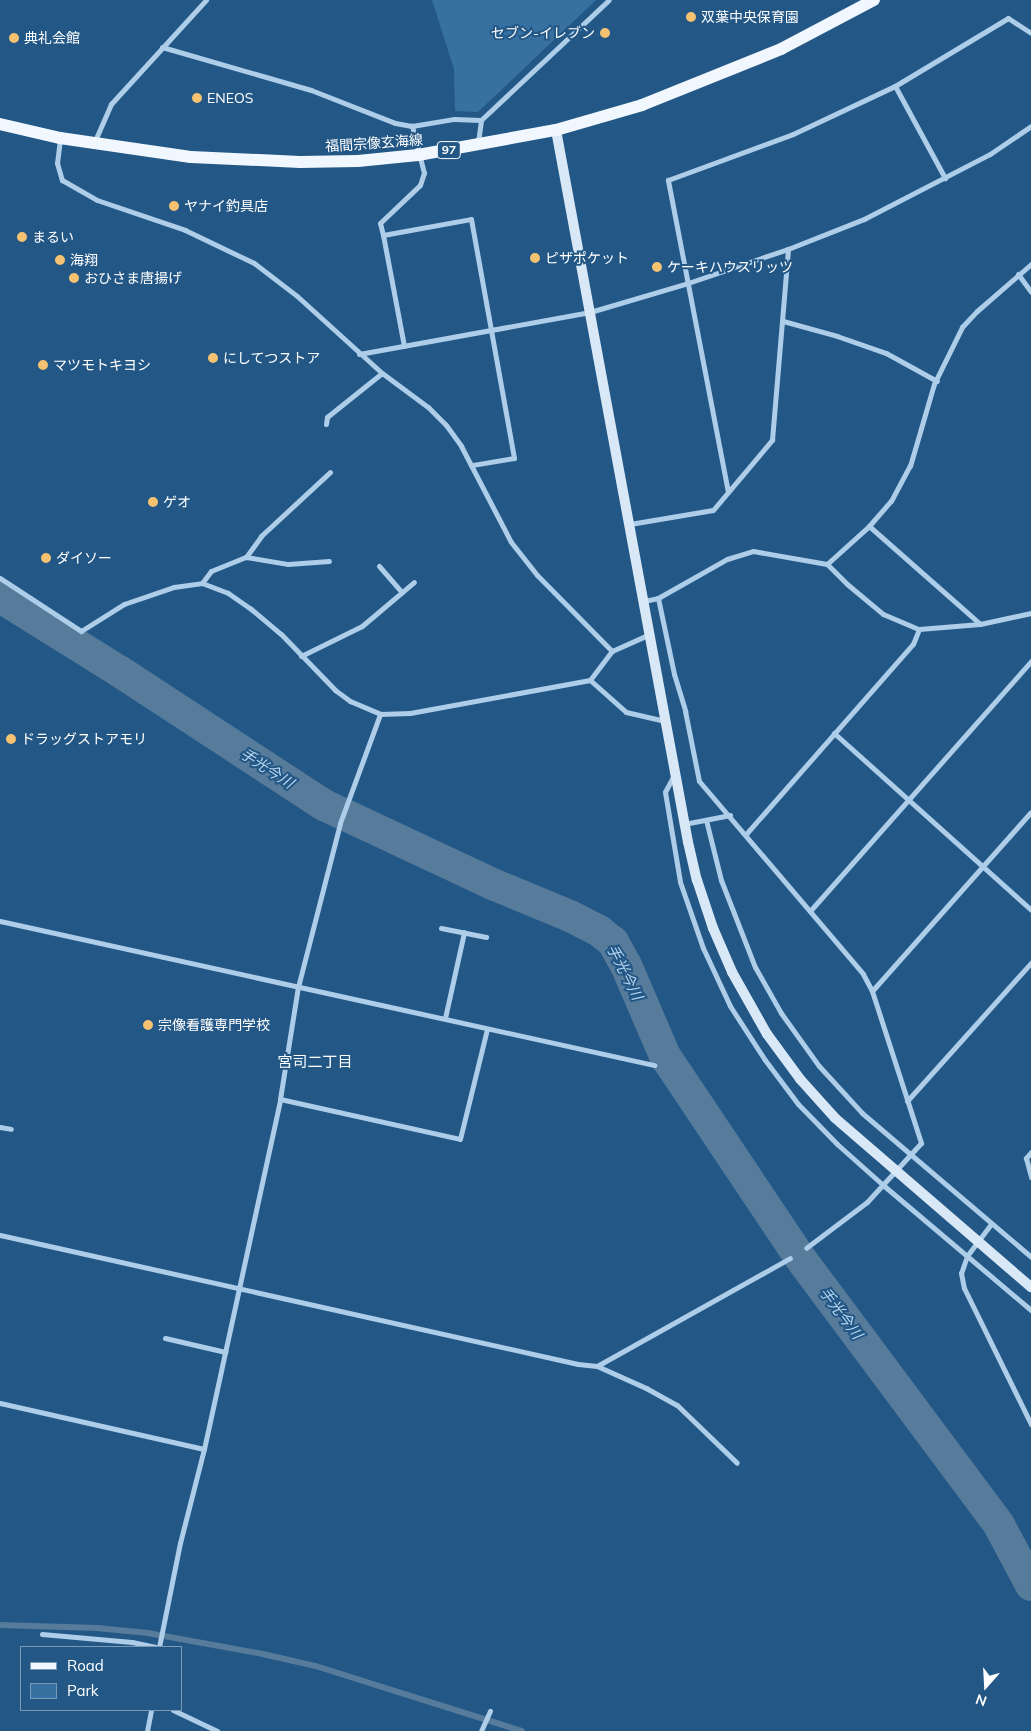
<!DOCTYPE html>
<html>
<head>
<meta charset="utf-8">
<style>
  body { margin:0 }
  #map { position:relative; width:1031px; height:1731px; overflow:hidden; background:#235786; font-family:Mulish,"Noto Sans JP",sans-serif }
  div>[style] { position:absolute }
  .green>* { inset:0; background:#3771a2 }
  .stream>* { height:5.5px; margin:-2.75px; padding:0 2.75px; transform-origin:2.75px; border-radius:2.75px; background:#577b9b }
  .river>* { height:32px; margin:-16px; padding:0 16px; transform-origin:16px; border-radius:16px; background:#577b9b }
  .street>* { height:5px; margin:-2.5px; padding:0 2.5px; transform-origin:2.5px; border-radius:2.5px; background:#adcde9 }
  .secondary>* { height:10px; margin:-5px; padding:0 5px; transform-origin:5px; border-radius:5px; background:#d8e8f7 }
  .primary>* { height:12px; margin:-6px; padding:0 6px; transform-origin:6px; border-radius:6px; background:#f0f7fe }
  .secondary-bridge>* { height:10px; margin:-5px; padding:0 5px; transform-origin:5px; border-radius:5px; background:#d8e8f7 }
  .dots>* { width:14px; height:14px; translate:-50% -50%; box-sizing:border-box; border:2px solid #235786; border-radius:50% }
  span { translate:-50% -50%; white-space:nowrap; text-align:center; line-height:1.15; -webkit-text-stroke:4px #235786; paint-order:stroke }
  .shield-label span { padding:1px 4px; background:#235786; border:1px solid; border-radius:4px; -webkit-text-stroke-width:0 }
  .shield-label { font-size:12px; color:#fff; font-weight:700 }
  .poi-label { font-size:14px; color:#fff }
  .left { translate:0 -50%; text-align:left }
  .right { translate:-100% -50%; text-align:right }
  .street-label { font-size:14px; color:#fff }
  .water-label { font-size:15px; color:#b9d7f0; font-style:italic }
  .neighbourhood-label { font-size:15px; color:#fff }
  .legend { position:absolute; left:20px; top:1646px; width:162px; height:65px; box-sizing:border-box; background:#235786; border:1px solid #7b9ab6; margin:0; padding:6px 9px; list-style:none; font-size:15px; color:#fff }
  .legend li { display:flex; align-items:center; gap:10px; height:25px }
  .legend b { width:25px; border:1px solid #7b9ab6 }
  .north { position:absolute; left:961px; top:1661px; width:50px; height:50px; -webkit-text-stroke:4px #235786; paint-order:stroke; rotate:199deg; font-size:14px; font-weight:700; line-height:20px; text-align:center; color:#fff }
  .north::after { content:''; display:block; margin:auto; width:18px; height:22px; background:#fff; clip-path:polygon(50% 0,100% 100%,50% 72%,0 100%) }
</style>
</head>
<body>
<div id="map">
  <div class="green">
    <i style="clip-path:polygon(432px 0,596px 0,478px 112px,455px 111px,454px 69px)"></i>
  </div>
  <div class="stream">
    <i style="left:0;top:1625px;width:97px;rotate:1.8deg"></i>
    <i style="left:97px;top:1628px;width:51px;rotate:5.6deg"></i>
    <i style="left:148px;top:1633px;width:117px;rotate:10.3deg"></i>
    <i style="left:263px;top:1654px;width:54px;rotate:12.8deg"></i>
    <i style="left:316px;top:1666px;width:216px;rotate:17.5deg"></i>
  </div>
  <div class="river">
    <i style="left:0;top:597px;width:140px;rotate:31.9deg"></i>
    <i style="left:119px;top:671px;width:245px;rotate:33.2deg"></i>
    <i style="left:324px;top:805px;width:189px;rotate:25.1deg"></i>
    <i style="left:495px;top:885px;width:81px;rotate:22.5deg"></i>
    <i style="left:570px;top:916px;width:33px;rotate:27deg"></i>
    <i style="left:599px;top:931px;width:18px;rotate:38deg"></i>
    <i style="left:613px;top:942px;width:26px;rotate:61deg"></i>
    <i style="left:626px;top:965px;width:99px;rotate:66.8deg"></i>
    <i style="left:665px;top:1056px;width:239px;rotate:56.2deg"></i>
    <i style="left:798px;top:1255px;width:337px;rotate:53.3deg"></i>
    <i style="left:999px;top:1525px;width:68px;rotate:61.9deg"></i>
  </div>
  <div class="street">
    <i style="left:162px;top:47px;width:155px;rotate:16.1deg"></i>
    <i style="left:311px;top:90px;width:90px;rotate:21.4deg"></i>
    <i style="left:395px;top:123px;width:17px;rotate:10deg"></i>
    <i style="left:412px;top:126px;width:43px;rotate:-9.5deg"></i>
    <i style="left:454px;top:119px;width:27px;rotate:2deg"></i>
    <i style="left:895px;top:86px;width:105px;rotate:61.5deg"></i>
    <i style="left:60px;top:139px;width:24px;rotate:97deg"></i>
    <i style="left:57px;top:163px;width:18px;rotate:74deg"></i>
    <i style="left:62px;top:180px;width:40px;rotate:29.7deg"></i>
    <i style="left:97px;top:200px;width:93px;rotate:18.8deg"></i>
    <i style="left:185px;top:230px;width:76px;rotate:25.6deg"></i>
    <i style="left:254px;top:263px;width:54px;rotate:37.5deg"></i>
    <i style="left:297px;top:296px;width:115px;rotate:42.2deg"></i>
    <i style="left:382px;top:373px;width:57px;rotate:36.5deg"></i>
    <i style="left:428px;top:407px;width:25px;rotate:45deg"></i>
    <i style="left:446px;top:425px;width:26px;rotate:54deg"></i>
    <i style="left:461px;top:446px;width:108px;rotate:62.5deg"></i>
    <i style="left:511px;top:542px;width:42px;rotate:51.8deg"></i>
    <i style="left:537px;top:575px;width:107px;rotate:45.4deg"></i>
    <i style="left:478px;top:142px;width:22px;rotate:-82deg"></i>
    <i style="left:481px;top:120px;width:175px;rotate:-43.2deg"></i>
    <i style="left:94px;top:143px;width:43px;rotate:-66.4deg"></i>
    <i style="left:111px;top:104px;width:141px;rotate:-47.6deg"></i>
    <i style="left:383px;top:235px;width:12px;rotate:-104deg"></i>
    <i style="left:380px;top:223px;width:55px;rotate:-43.5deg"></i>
    <i style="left:420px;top:185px;width:13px;rotate:-72deg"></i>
    <i style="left:424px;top:173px;width:49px;rotate:-104.3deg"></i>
    <i style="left:1018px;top:274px;width:22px;rotate:54deg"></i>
    <i style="left:783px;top:321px;width:56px;rotate:15.5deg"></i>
    <i style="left:837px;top:336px;width:52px;rotate:19.1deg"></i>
    <i style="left:886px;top:353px;width:58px;rotate:28.8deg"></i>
    <i style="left:404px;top:346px;width:113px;rotate:-100.7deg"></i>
    <i style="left:383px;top:235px;width:89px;rotate:-10.3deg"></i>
    <i style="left:471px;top:219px;width:243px;rotate:79.8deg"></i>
    <i style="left:514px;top:458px;width:43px;rotate:170.5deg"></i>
    <i style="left:359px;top:354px;width:235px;rotate:-10.3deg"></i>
    <i style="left:590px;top:312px;width:102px;rotate:-16.5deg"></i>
    <i style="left:688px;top:283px;width:106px;rotate:-18.8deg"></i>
    <i style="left:788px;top:249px;width:82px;rotate:-21.5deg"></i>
    <i style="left:864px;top:219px;width:142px;rotate:-27.3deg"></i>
    <i style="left:990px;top:154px;width:50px;rotate:-34.3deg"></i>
    <i style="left:326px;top:424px;width:7px;rotate:-82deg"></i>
    <i style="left:327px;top:417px;width:70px;rotate:-38.7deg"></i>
    <i style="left:728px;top:492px;width:318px;rotate:-100.9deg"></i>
    <i style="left:668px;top:180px;width:133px;rotate:-20.2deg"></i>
    <i style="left:793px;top:134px;width:113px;rotate:-25.2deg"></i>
    <i style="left:895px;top:86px;width:132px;rotate:-31deg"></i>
    <i style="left:1008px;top:18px;width:27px;rotate:33deg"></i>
    <i style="left:630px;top:524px;width:84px;rotate:-9.6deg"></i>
    <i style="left:713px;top:510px;width:92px;rotate:-49.9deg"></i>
    <i style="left:772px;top:440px;width:192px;rotate:-85.2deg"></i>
    <i style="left:869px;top:526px;width:148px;rotate:41.4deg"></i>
    <i style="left:246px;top:557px;width:43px;rotate:9.5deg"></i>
    <i style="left:288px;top:564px;width:41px;rotate:-4.2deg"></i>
    <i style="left:827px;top:564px;width:57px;rotate:-42.1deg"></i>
    <i style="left:869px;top:526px;width:33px;rotate:-49deg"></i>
    <i style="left:891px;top:501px;width:40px;rotate:-62deg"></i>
    <i style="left:910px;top:466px;width:85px;rotate:-73.7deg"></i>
    <i style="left:934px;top:384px;width:64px;rotate:-63.8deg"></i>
    <i style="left:962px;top:327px;width:22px;rotate:-47deg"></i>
    <i style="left:977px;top:311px;width:72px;rotate:-41deg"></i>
    <i style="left:379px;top:566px;width:35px;rotate:49deg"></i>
    <i style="left:0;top:578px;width:97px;rotate:33.2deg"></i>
    <i style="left:81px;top:631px;width:51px;rotate:-32.1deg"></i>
    <i style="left:124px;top:604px;width:53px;rotate:-18.8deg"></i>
    <i style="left:174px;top:587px;width:28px;rotate:-8deg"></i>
    <i style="left:202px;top:583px;width:28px;rotate:21deg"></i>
    <i style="left:228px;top:593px;width:28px;rotate:35deg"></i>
    <i style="left:251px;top:609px;width:39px;rotate:40deg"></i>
    <i style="left:281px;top:634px;width:78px;rotate:46deg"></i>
    <i style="left:335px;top:690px;width:19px;rotate:36deg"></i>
    <i style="left:350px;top:701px;width:33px;rotate:23deg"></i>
    <i style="left:380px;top:714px;width:30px;rotate:-2deg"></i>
    <i style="left:410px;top:713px;width:183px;rotate:-10.4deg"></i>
    <i style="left:590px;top:680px;width:36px;rotate:-53deg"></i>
    <i style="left:612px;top:651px;width:42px;rotate:-24.1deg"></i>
    <i style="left:202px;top:583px;width:15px;rotate:-53deg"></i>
    <i style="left:211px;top:571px;width:38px;rotate:-22deg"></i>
    <i style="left:246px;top:557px;width:26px;rotate:-54deg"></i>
    <i style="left:261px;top:536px;width:94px;rotate:-42.8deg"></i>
    <i style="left:658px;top:598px;width:78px;rotate:78.1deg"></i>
    <i style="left:674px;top:674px;width:39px;rotate:73deg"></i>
    <i style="left:685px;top:711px;width:71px;rotate:78.7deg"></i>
    <i style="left:699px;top:781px;width:253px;rotate:49.6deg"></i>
    <i style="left:863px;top:974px;width:19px;rotate:62deg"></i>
    <i style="left:872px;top:991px;width:160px;rotate:72.1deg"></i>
    <i style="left:921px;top:1143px;width:80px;rotate:132.5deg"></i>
    <i style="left:867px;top:1202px;width:76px;rotate:143deg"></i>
    <i style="left:644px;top:601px;width:14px;rotate:-12deg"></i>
    <i style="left:658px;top:598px;width:79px;rotate:-29.5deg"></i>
    <i style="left:727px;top:559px;width:27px;rotate:-17deg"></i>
    <i style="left:753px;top:551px;width:75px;rotate:10deg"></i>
    <i style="left:827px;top:564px;width:28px;rotate:45deg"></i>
    <i style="left:847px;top:584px;width:47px;rotate:39.8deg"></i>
    <i style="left:883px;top:614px;width:39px;rotate:23deg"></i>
    <i style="left:919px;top:629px;width:61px;rotate:-4.7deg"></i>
    <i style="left:980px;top:624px;width:52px;rotate:-12.2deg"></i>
    <i style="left:301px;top:656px;width:68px;rotate:-26.2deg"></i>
    <i style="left:362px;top:626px;width:68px;rotate:-40.2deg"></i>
    <i style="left:590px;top:680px;width:48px;rotate:41.6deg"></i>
    <i style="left:626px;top:712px;width:40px;rotate:13deg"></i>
    <i style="left:834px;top:733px;width:265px;rotate:41.9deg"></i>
    <i style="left:674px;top:775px;width:19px;rotate:118deg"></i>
    <i style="left:665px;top:792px;width:91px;rotate:80.5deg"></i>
    <i style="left:680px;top:882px;width:70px;rotate:70.8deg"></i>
    <i style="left:703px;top:948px;width:64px;rotate:65deg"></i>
    <i style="left:730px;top:1006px;width:64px;rotate:57.1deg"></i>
    <i style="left:765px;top:1060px;width:55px;rotate:53.1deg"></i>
    <i style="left:798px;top:1104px;width:56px;rotate:45.7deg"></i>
    <i style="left:837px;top:1144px;width:62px;rotate:41.7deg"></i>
    <i style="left:883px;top:1185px;width:194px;rotate:40.2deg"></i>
    <i style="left:706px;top:820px;width:62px;rotate:76deg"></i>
    <i style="left:721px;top:880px;width:93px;rotate:68.7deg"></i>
    <i style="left:755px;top:967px;width:53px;rotate:60.5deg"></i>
    <i style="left:781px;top:1013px;width:65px;rotate:54.4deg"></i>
    <i style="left:819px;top:1066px;width:64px;rotate:47.5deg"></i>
    <i style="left:862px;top:1113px;width:222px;rotate:40.4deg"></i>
    <i style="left:684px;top:824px;width:47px;rotate:-11.1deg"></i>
    <i style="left:746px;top:834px;width:253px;rotate:-48.7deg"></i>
    <i style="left:913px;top:644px;width:16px;rotate:-68deg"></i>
    <i style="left:810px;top:911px;width:334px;rotate:-48.5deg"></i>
    <i style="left:0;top:921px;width:670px;rotate:12.42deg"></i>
    <i style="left:441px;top:928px;width:46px;rotate:11.3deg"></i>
    <i style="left:872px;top:991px;width:239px;rotate:-48.4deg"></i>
    <i style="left:445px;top:1018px;width:88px;rotate:-77.5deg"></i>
    <i style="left:280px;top:1099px;width:184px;rotate:12.5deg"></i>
    <i style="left:460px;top:1139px;width:113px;rotate:-76.2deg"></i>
    <i style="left:907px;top:1101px;width:186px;rotate:-48.1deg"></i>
    <i style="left:0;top:1127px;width:11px;rotate:10deg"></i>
    <i style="left:1031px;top:1152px;width:8px;rotate:130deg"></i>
    <i style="left:1026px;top:1158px;width:20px;rotate:75deg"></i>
    <i style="left:991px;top:1224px;width:40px;rotate:127deg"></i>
    <i style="left:967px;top:1256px;width:18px;rotate:109deg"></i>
    <i style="left:961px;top:1273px;width:15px;rotate:79deg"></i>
    <i style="left:964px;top:1288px;width:152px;rotate:63.8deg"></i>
    <i style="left:0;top:1235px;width:592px;rotate:12.58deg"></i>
    <i style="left:578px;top:1364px;width:19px;rotate:6deg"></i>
    <i style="left:597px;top:1366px;width:54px;rotate:24.2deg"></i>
    <i style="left:646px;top:1388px;width:35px;rotate:29deg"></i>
    <i style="left:677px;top:1405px;width:83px;rotate:44deg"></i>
    <i style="left:165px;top:1338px;width:62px;rotate:13.1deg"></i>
    <i style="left:597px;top:1366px;width:221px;rotate:-29.2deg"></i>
    <i style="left:0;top:1403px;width:209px;rotate:12.7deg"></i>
    <i style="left:42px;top:1634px;width:90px;rotate:5.1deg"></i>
    <i style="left:132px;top:1642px;width:24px;rotate:12deg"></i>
    <i style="left:159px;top:1647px;width:106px;rotate:-78.6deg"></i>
    <i style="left:180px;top:1543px;width:97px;rotate:-75.7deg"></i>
    <i style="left:204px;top:1449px;width:358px;rotate:-77.7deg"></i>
    <i style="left:280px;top:1099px;width:113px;rotate:-80.9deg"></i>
    <i style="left:298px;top:987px;width:169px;rotate:-75.6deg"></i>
    <i style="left:340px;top:823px;width:116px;rotate:-69.8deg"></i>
    <i style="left:173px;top:1710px;width:49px;rotate:25.5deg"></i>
    <i style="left:147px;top:1731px;width:21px;rotate:-79deg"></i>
    <i style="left:481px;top:1731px;width:22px;rotate:-66deg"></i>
  </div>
  <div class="secondary">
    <i style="left:556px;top:130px;width:724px;rotate:79.5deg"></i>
  </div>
  <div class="primary">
    <i style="left:0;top:124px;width:62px;rotate:13.1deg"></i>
    <i style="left:60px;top:138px;width:132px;rotate:8.3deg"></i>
    <i style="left:191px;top:157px;width:109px;rotate:2.6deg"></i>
    <i style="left:300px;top:162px;width:58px;rotate:-1deg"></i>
    <i style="left:358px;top:161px;width:60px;rotate:-5.7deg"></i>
    <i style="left:418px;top:155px;width:140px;rotate:-10.3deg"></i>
    <i style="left:556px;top:130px;width:90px;rotate:-16.2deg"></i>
    <i style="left:642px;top:105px;width:150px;rotate:-21.9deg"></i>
    <i style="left:781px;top:49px;width:105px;rotate:-27.8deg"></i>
  </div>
  <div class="secondary-bridge">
    <i style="left:688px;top:842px;width:39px;rotate:77deg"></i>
    <i style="left:697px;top:880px;width:51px;rotate:71.6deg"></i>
    <i style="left:713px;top:928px;width:48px;rotate:66.6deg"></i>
    <i style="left:732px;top:972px;width:71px;rotate:60.6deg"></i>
    <i style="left:767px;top:1034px;width:56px;rotate:53.7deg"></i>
    <i style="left:800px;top:1079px;width:52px;rotate:48.1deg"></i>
    <i style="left:835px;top:1118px;width:259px;rotate:40.8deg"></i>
  </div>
  <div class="dots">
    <i style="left:691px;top:17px;background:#f4c270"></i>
    <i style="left:605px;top:33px;background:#f4c270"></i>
    <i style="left:14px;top:38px;background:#f4c270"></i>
    <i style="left:197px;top:98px;background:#f4c270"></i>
    <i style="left:174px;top:206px;background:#f4c270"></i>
    <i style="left:22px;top:237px;background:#f4c270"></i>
    <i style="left:535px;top:258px;background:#f4c270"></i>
    <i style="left:60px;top:260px;background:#f4c270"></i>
    <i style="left:657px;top:267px;background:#f4c270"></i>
    <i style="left:74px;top:278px;background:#f4c270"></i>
    <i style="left:213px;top:358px;background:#f4c270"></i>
    <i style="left:43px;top:365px;background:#f4c270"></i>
    <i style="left:153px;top:502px;background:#f4c270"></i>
    <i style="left:46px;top:558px;background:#f4c270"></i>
    <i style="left:11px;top:739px;background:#f4c270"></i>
    <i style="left:148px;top:1025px;background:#f4c270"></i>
  </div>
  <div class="shield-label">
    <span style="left:449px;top:150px">97</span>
  </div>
  <div class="poi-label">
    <span class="left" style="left:701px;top:17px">双葉中央保育園</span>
    <span class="right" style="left:595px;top:33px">セブン-イレブン</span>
    <span class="left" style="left:24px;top:38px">典礼会館</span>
    <span class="left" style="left:207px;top:98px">ENEOS</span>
    <span class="left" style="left:184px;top:206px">ヤナイ釣具店</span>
    <span class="left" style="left:32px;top:237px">まるい</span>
    <span class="left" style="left:545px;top:258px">ピザポケット</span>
    <span class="left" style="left:70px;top:260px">海翔</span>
    <span class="left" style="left:667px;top:267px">ケーキハウスリッツ</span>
    <span class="left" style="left:84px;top:278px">おひさま唐揚げ</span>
    <span class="left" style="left:223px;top:358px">にしてつストア</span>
    <span class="left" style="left:53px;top:365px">マツモトキヨシ</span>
    <span class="left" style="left:163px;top:502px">ゲオ</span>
    <span class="left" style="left:56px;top:558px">ダイソー</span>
    <span class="left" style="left:21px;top:739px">ドラッグストアモリ</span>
    <span class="left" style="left:158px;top:1025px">宗像看護専門学校</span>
  </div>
  <div class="street-label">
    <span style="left:374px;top:143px;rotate:-4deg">福間宗像玄海線</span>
  </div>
  <div class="water-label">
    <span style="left:267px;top:768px;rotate:33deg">手光今川</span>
    <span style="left:625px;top:972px;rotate:63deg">手光今川</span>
    <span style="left:841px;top:1313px;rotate:53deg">手光今川</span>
  </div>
  <div class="neighbourhood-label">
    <span style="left:315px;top:1062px">宮司二丁目</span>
  </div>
  <ul class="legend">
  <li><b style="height:6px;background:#f0f7fe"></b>Road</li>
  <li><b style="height:14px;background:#3771a2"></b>Park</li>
  </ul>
  <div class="north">N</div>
</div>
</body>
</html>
